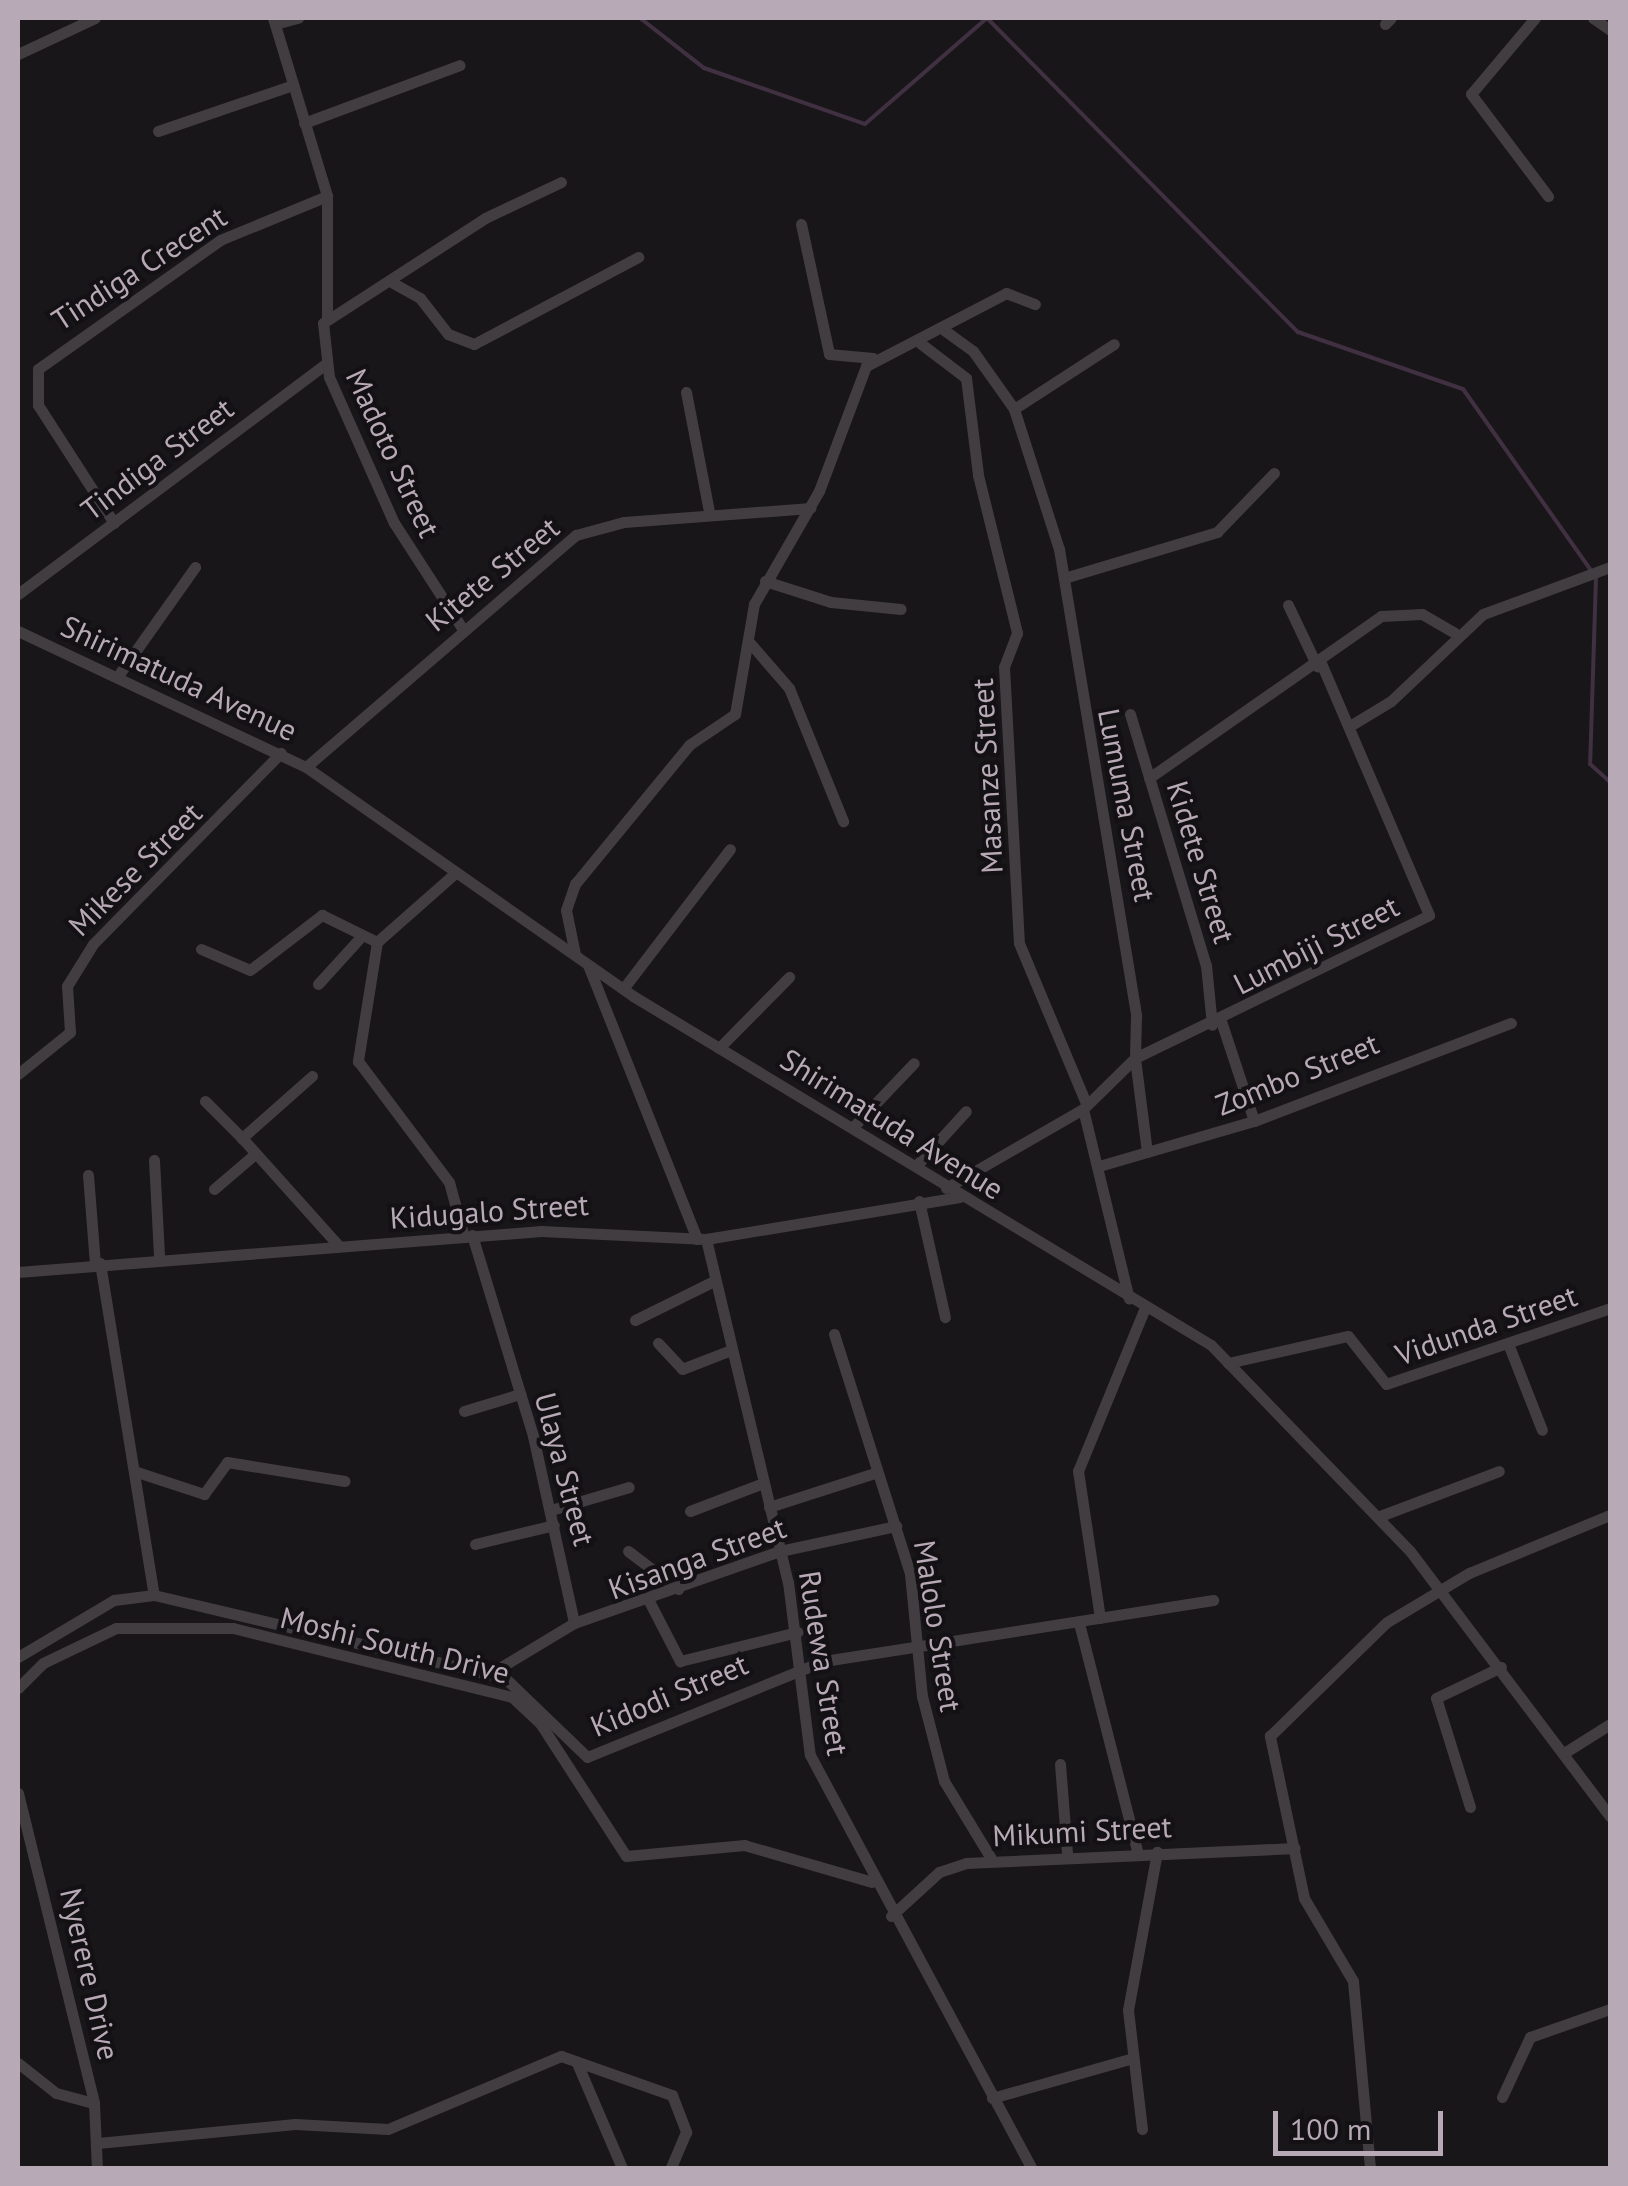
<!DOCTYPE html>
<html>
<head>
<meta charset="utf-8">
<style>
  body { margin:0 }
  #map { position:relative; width:1628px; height:2186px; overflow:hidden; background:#181618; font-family:"PT Sans",sans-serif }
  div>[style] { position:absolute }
  .stream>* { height:4px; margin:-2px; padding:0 2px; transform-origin:2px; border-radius:2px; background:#403041 }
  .minor>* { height:11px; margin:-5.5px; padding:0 5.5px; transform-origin:5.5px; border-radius:5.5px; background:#423d41 }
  span { translate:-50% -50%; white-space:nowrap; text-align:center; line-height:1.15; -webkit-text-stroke:8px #131113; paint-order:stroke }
  .street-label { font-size:30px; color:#b8a9b6 }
  .frame { position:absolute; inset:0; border:20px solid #b8a9b6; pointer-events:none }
  .scale { position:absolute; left:1273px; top:2111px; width:170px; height:45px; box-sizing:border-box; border:5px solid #b8a9b6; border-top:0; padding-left:12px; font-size:30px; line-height:35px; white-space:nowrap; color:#b8a9b6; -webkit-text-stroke:8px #131113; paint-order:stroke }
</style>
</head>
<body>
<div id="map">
  <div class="stream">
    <i style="left:640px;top:18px;width:81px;rotate:38deg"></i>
    <i style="left:704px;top:68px;width:170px;rotate:19.2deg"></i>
    <i style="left:865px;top:124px;width:162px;rotate:-41deg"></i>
    <i style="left:987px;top:18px;width:442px;rotate:45.3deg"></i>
    <i style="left:1298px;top:332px;width:175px;rotate:19.1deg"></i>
    <i style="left:1463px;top:389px;width:220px;rotate:54.8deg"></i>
    <i style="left:1596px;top:577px;width:187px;rotate:91.8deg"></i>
    <i style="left:1590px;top:764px;width:27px;rotate:42deg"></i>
  </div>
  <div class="minor">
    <i style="left:273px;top:18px;width:186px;rotate:73.1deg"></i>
    <i style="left:327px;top:196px;width:121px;rotate:90deg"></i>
    <i style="left:1535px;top:18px;width:99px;rotate:130.1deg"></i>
    <i style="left:1471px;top:94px;width:128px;rotate:53deg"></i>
    <i style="left:1593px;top:18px;width:21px;rotate:35deg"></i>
    <i style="left:275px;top:24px;width:24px;rotate:-15deg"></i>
    <i style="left:1385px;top:24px;width:8px;rotate:-45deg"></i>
    <i style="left:18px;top:54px;width:85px;rotate:-25.1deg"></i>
    <i style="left:304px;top:123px;width:166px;rotate:-20.4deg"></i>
    <i style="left:158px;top:131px;width:143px;rotate:-18.8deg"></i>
    <i style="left:801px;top:224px;width:133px;rotate:77.8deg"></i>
    <i style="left:829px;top:354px;width:44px;rotate:5.2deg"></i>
    <i style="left:393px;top:283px;width:31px;rotate:29deg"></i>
    <i style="left:420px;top:298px;width:46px;rotate:52.1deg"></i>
    <i style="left:448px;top:334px;width:28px;rotate:21deg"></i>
    <i style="left:474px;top:344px;width:186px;rotate:-27.9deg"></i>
    <i style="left:944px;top:330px;width:36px;rotate:36deg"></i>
    <i style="left:973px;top:351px;width:71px;rotate:54.7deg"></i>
    <i style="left:1014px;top:409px;width:147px;rotate:72.2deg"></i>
    <i style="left:1059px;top:549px;width:473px;rotate:80.6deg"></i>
    <i style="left:1136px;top:1016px;width:42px;rotate:91.4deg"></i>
    <i style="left:1135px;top:1058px;width:73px;rotate:135.6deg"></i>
    <i style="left:1083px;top:1109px;width:195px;rotate:76.4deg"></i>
    <i style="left:920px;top:343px;width:58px;rotate:37.3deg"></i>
    <i style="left:966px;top:378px;width:98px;rotate:82.9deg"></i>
    <i style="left:978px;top:475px;width:163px;rotate:76.1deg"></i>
    <i style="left:1017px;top:633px;width:36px;rotate:111deg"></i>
    <i style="left:1004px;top:667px;width:276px;rotate:86.9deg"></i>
    <i style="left:1019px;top:943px;width:173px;rotate:67.3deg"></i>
    <i style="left:686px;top:392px;width:122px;rotate:79.1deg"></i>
    <i style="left:1014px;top:409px;width:119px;rotate:-33deg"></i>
    <i style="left:114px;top:523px;width:140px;rotate:-122.8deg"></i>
    <i style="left:38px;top:405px;width:36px;rotate:-90deg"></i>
    <i style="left:38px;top:369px;width:223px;rotate:-35.3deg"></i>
    <i style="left:220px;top:240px;width:116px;rotate:-22.4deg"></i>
    <i style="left:1064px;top:578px;width:160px;rotate:-16.7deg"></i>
    <i style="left:1217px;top:532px;width:82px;rotate:-46deg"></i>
    <i style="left:765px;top:581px;width:69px;rotate:17.7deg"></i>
    <i style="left:831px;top:602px;width:70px;rotate:5.7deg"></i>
    <i style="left:18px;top:594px;width:384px;rotate:-36.8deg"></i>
    <i style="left:1288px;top:605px;width:68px;rotate:64.6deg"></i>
    <i style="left:462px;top:628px;width:125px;rotate:-122.9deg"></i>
    <i style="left:394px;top:523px;width:160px;rotate:-114deg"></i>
    <i style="left:329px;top:377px;width:54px;rotate:-96.3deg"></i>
    <i style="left:323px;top:323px;width:193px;rotate:-32.9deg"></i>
    <i style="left:485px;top:218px;width:84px;rotate:-25.3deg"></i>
    <i style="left:18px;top:631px;width:318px;rotate:25.3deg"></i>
    <i style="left:306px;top:767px;width:399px;rotate:35deg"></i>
    <i style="left:633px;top:996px;width:675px;rotate:31.12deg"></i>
    <i style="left:1211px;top:1345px;width:286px;rotate:46deg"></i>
    <i style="left:1410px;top:1551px;width:332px;rotate:53deg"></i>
    <i style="left:750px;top:643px;width:60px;rotate:49.1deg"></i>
    <i style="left:789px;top:688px;width:144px;rotate:67.9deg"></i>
    <i style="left:120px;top:673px;width:130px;rotate:-54.7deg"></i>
    <i style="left:1130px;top:714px;width:262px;rotate:73.2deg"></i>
    <i style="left:1206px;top:965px;width:60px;rotate:84.3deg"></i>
    <i style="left:1353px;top:724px;width:44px;rotate:-31.2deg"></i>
    <i style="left:1391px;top:701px;width:127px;rotate:-43.4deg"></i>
    <i style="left:1483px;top:614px;width:135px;rotate:-20.3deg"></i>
    <i style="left:306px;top:767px;width:356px;rotate:-40.7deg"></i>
    <i style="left:576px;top:535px;width:50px;rotate:-15.2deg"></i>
    <i style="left:624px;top:522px;width:187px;rotate:-4.3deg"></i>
    <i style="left:1149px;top:778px;width:283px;rotate:-34.9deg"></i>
    <i style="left:1381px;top:616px;width:41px;rotate:-2.8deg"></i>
    <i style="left:1422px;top:614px;width:38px;rotate:30deg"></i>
    <i style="left:377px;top:942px;width:121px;rotate:99.1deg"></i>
    <i style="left:358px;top:1061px;width:151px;rotate:53.1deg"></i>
    <i style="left:449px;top:1182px;width:57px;rotate:74.7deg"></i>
    <i style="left:201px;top:949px;width:53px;rotate:23.2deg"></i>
    <i style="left:250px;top:970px;width:91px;rotate:-37.4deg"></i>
    <i style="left:322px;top:915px;width:61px;rotate:26.1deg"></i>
    <i style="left:377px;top:942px;width:103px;rotate:-41.4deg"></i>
    <i style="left:575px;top:954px;width:45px;rotate:-101.6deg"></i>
    <i style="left:566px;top:910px;width:28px;rotate:-71deg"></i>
    <i style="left:575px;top:884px;width:180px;rotate:-50.6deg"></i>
    <i style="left:689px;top:745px;width:55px;rotate:-34deg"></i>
    <i style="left:735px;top:714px;width:112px;rotate:-80.2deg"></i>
    <i style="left:754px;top:604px;width:130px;rotate:-60.1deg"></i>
    <i style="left:819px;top:491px;width:134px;rotate:-69.4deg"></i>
    <i style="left:866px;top:366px;width:158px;rotate:-27.5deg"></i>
    <i style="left:1006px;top:293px;width:31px;rotate:21deg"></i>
    <i style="left:588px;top:965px;width:295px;rotate:68.3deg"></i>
    <i style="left:318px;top:984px;width:61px;rotate:-47.7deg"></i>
    <i style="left:623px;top:989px;width:176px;rotate:-52.6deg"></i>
    <i style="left:1221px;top:1021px;width:105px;rotate:71.7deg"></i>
    <i style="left:719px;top:1048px;width:100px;rotate:-45.4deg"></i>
    <i style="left:18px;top:1074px;width:67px;rotate:-38.9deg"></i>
    <i style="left:70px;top:1032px;width:46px;rotate:-93.7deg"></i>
    <i style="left:67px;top:986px;width:49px;rotate:-58.2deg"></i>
    <i style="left:93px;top:944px;width:268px;rotate:-45.5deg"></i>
    <i style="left:312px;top:1076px;width:94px;rotate:138.5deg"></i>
    <i style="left:242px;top:1138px;width:144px;rotate:48.1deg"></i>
    <i style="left:205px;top:1101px;width:52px;rotate:45deg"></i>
    <i style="left:853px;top:1127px;width:88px;rotate:-46.4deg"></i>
    <i style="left:1147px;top:1152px;width:95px;rotate:-97.3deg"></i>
    <i style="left:1135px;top:1058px;width:327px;rotate:-25.9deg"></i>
    <i style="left:1429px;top:915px;width:274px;rotate:-113.2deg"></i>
    <i style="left:154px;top:1160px;width:97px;rotate:87deg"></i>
    <i style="left:916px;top:1166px;width:74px;rotate:-47.7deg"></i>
    <i style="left:1099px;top:1166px;width:161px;rotate:-16.2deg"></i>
    <i style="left:1254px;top:1121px;width:275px;rotate:-20.9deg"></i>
    <i style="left:88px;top:1175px;width:89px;rotate:85.5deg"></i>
    <i style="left:946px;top:1188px;width:158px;rotate:-30deg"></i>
    <i style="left:214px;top:1189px;width:54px;rotate:-40.5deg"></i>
    <i style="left:919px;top:1201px;width:119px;rotate:77.4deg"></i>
    <i style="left:472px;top:1235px;width:210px;rotate:73.1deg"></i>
    <i style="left:533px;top:1436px;width:191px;rotate:77.6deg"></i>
    <i style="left:574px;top:1623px;width:97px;rotate:148.9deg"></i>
    <i style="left:706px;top:1239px;width:353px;rotate:76.6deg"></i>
    <i style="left:788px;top:1582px;width:174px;rotate:82.8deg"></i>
    <i style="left:810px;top:1755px;width:468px;rotate:61.8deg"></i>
    <i style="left:100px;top:1263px;width:336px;rotate:80.8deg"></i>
    <i style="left:18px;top:1272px;width:525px;rotate:-4.48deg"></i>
    <i style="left:541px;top:1231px;width:165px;rotate:2.8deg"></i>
    <i style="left:706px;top:1239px;width:257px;rotate:-9.4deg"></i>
    <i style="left:635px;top:1320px;width:88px;rotate:-26.3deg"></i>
    <i style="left:834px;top:1334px;width:252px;rotate:72.4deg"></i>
    <i style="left:910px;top:1574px;width:123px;rotate:84.4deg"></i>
    <i style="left:922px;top:1696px;width:88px;rotate:75.5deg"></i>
    <i style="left:944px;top:1781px;width:92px;rotate:58.7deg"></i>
    <i style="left:658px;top:1343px;width:35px;rotate:47deg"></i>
    <i style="left:682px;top:1369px;width:53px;rotate:-21.2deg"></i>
    <i style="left:1509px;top:1346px;width:90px;rotate:68.6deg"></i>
    <i style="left:1228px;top:1363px;width:123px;rotate:-12.7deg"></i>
    <i style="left:1348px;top:1336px;width:61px;rotate:51.6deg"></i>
    <i style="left:1386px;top:1384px;width:237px;rotate:-18.7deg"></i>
    <i style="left:464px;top:1411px;width:59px;rotate:-16.9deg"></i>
    <i style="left:134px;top:1471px;width:74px;rotate:18.2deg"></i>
    <i style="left:204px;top:1494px;width:39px;rotate:-54deg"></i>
    <i style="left:227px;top:1462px;width:119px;rotate:9.2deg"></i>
    <i style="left:769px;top:1507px;width:111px;rotate:-17.8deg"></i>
    <i style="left:551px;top:1510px;width:81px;rotate:-16.4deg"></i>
    <i style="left:690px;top:1511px;width:78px;rotate:-21deg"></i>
    <i style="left:1380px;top:1516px;width:127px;rotate:-20.7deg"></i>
    <i style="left:475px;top:1544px;width:81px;rotate:-13.5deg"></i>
    <i style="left:628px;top:1551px;width:63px;rotate:37.2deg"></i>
    <i style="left:649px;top:1601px;width:68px;rotate:62.7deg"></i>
    <i style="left:680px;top:1661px;width:121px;rotate:-13.9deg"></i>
    <i style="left:1100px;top:1618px;width:149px;rotate:-98.5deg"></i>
    <i style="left:1078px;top:1471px;width:176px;rotate:-67.7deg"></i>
    <i style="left:574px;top:1623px;width:218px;rotate:-19.3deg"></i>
    <i style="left:780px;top:1551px;width:119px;rotate:-12.2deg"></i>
    <i style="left:1079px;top:1623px;width:235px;rotate:75.7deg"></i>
    <i style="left:18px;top:1657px;width:112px;rotate:-30.7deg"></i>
    <i style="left:114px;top:1600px;width:40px;rotate:-7.1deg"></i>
    <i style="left:154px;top:1595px;width:361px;rotate:13.3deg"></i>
    <i style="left:505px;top:1678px;width:114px;rotate:43.9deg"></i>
    <i style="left:587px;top:1757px;width:256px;rotate:-22.1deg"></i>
    <i style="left:824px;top:1661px;width:394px;rotate:-8.9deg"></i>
    <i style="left:18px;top:1688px;width:35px;rotate:-45deg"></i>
    <i style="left:43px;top:1663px;width:81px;rotate:-25.6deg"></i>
    <i style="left:116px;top:1628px;width:117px"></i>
    <i style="left:233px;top:1628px;width:287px;rotate:13.9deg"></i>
    <i style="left:512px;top:1697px;width:38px;rotate:43deg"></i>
    <i style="left:540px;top:1723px;width:158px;rotate:57.1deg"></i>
    <i style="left:626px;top:1856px;width:119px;rotate:-5.3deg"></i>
    <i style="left:744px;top:1845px;width:133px;rotate:16.1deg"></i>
    <i style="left:1564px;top:1753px;width:54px;rotate:-32.2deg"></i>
    <i style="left:1060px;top:1764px;width:89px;rotate:85.5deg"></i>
    <i style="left:18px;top:1793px;width:319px;rotate:76.2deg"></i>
    <i style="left:94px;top:2103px;width:65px;rotate:87.4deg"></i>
    <i style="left:1470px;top:1807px;width:114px;rotate:-107.3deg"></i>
    <i style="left:1436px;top:1698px;width:72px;rotate:-25.5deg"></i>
    <i style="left:891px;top:1916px;width:65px;rotate:-42.5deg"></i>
    <i style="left:939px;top:1872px;width:28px;rotate:-18deg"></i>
    <i style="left:966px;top:1863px;width:329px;rotate:-2.6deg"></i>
    <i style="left:18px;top:2063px;width:48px;rotate:38.3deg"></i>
    <i style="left:56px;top:2093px;width:39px;rotate:15deg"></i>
    <i style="left:577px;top:2063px;width:114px;rotate:66.8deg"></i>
    <i style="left:1502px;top:2097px;width:66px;rotate:-65deg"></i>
    <i style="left:1530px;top:2037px;width:85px;rotate:-19.3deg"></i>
    <i style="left:992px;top:2098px;width:143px;rotate:-15.8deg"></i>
    <i style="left:1142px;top:2129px;width:120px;rotate:-96.7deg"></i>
    <i style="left:1128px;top:2010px;width:161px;rotate:-79.6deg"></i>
    <i style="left:98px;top:2143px;width:198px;rotate:-5.5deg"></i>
    <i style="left:295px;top:2124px;width:93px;rotate:3.1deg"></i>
    <i style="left:388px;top:2129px;width:188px;rotate:-22.9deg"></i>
    <i style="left:561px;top:2056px;width:118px;rotate:19.4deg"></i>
    <i style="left:672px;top:2095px;width:40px;rotate:69deg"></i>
    <i style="left:686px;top:2132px;width:39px;rotate:113deg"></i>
    <i style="left:1370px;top:2168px;width:188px;rotate:-95.2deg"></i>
    <i style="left:1353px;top:1981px;width:96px;rotate:-120.6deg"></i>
    <i style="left:1304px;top:1898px;width:166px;rotate:-101.9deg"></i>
    <i style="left:1270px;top:1736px;width:163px;rotate:-44.3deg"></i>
    <i style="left:1387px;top:1622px;width:96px;rotate:-30.9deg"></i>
    <i style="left:1469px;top:1573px;width:152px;rotate:-22.4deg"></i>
  </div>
  <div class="street-label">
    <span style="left:139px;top:268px;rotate:-33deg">Tindiga Crecent</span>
    <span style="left:393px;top:453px;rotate:65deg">Madoto Street</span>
    <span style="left:157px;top:459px;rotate:-37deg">Tindiga Street</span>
    <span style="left:492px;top:574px;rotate:-39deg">Kitete Street</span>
    <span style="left:179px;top:678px;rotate:25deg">Shirimatuda Avenue</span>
    <span style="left:987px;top:776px;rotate:-93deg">Masanze Street</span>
    <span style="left:1127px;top:805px;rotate:79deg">Lumuma Street</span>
    <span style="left:1201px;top:862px;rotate:73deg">Kidete Street</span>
    <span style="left:135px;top:869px;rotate:-45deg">Mikese Street</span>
    <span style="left:1316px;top:945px;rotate:-27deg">Lumbiji Street</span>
    <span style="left:1297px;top:1074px;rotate:-22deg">Zombo Street</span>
    <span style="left:892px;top:1124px;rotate:32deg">Shirimatuda Avenue</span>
    <span style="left:489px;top:1211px;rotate:-4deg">Kidugalo Street</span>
    <span style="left:1486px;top:1325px;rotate:-19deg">Vidunda Street</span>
    <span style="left:565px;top:1469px;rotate:75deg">Ulaya Street</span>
    <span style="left:697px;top:1558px;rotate:-20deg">Kisanga Street</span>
    <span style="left:938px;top:1626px;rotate:81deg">Malolo Street</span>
    <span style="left:395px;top:1645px;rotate:14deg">Moshi South Drive</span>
    <span style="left:824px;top:1663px;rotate:81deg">Rudewa Street</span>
    <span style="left:669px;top:1695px;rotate:-23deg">Kidodi Street</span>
    <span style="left:1082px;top:1831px;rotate:-3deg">Mikumi Street</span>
    <span style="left:90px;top:1974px;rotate:77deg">Nyerere Drive</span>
  </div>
  <div class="frame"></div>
  <div class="scale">100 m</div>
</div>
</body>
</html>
